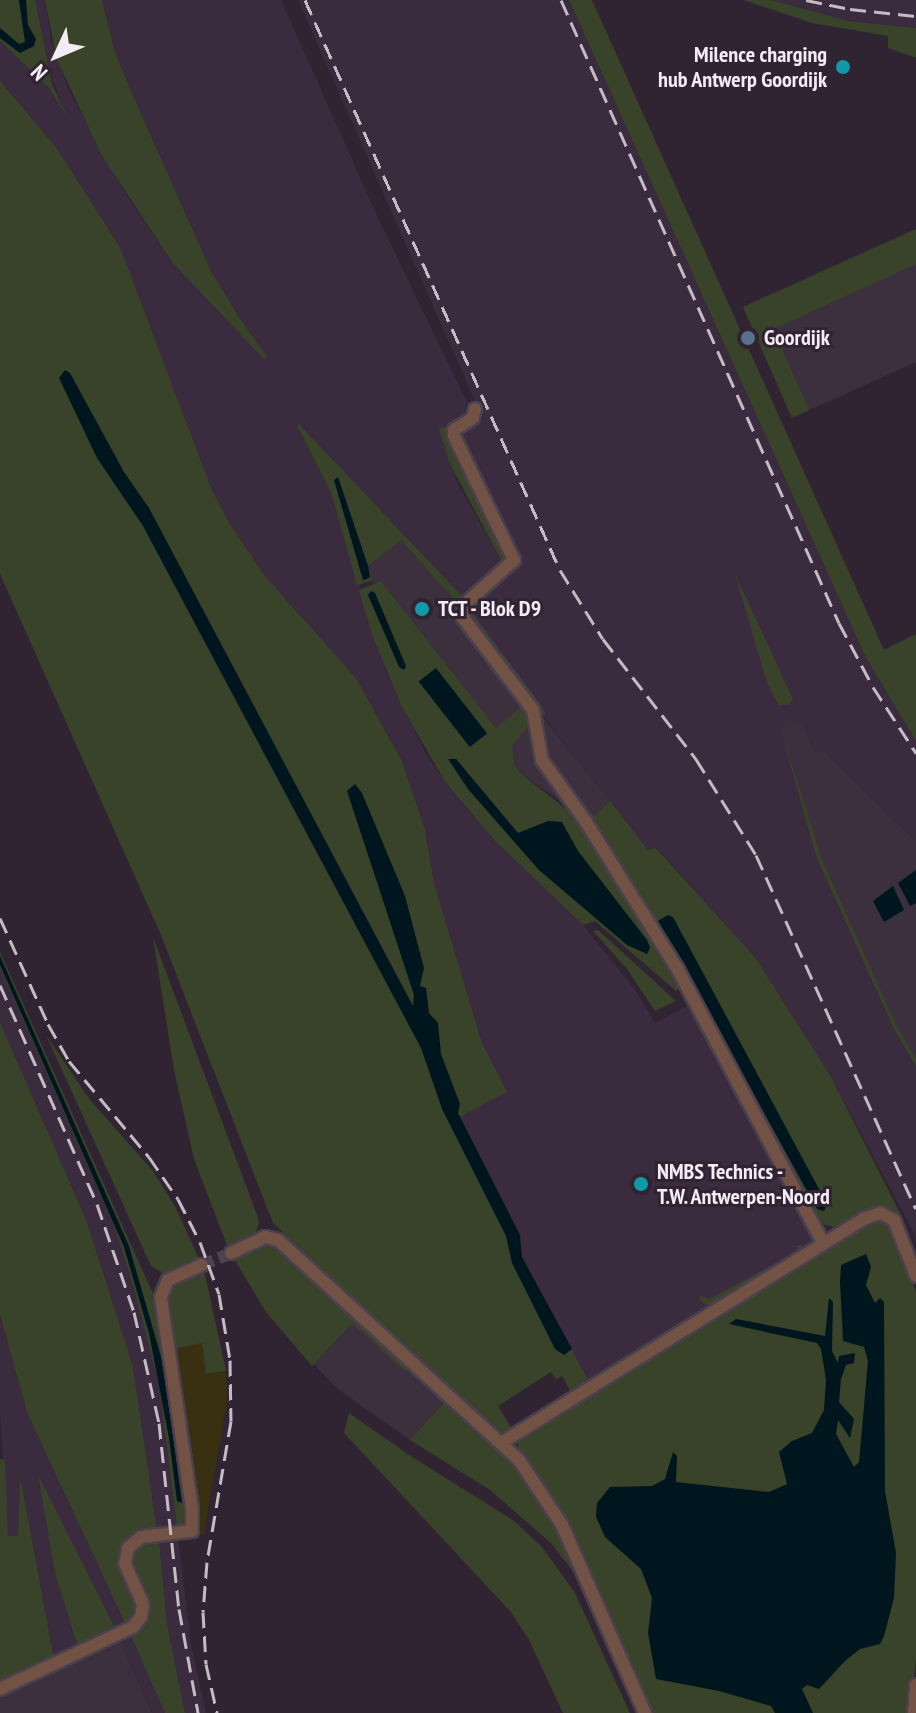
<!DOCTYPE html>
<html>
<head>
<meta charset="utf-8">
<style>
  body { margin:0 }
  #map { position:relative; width:916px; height:1713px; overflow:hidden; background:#302432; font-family:"PT Sans Narrow",sans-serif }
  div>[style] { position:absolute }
  .built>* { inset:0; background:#3b2b3e }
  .industrial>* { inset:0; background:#3c303e }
  .green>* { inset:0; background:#38432a }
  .sand>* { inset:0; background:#383010 }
  .water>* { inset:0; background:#00161e; transform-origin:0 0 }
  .minor-tunnel>* { height:12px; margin-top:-6px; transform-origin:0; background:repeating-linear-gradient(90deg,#4d424f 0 12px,transparent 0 18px) }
  .roads { filter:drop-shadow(2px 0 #4b404d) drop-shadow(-2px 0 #4b404d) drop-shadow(0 2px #4b404d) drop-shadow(0 -2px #4b404d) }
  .minor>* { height:12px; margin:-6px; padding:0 6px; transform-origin:6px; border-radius:6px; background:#715245 }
  .rail>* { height:3px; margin-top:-1.5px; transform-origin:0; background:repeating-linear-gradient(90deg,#c4bbc5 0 16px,transparent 0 24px) }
  .dots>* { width:22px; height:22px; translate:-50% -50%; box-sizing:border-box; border:4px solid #302432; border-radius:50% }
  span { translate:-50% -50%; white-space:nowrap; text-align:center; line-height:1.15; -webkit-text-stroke:6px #302432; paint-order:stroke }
  .poi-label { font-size:22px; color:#f4ecf5; font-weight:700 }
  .right { translate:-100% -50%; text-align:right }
  .left { translate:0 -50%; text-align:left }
  .north { position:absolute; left:16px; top:16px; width:80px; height:80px; -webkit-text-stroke:6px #302432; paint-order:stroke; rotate:226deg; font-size:22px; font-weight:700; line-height:32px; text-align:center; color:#f4ecf5 }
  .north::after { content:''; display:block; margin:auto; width:28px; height:36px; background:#f4ecf5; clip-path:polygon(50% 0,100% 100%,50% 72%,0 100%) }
</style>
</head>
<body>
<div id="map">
  <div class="built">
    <i style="clip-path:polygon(35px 0,45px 0,51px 39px,68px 89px,124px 191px,172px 262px,267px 356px,242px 322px,211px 271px,127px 82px,114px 49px,102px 0,281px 0,379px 220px,467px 402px,463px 417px,440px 429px,458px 484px,504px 566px,464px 599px,299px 424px,297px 426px,332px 495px,386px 672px,425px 752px,445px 782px,496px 842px,583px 925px,636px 991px,655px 1023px,691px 1004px,824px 1250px,593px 1390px,522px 1257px,520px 1235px,460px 1117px,507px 1092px,482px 1043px,434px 883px,425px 829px,402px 761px,356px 678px,265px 576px,230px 524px,212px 490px,120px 247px,56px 147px,0 81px,0 41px,48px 87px,64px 111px,43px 52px)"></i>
    <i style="clip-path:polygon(298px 0,569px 0,866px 658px,916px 741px,916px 841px,823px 751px,815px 753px,803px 722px,780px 729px,816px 856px,893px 1027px,916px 1067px,916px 1237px,830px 1075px,755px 957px,657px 848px,648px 850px,543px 716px,546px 714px,541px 705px,468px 607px,521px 564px,459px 436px,483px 419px)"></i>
    <i style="clip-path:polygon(771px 0,916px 0,916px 28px,849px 21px)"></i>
    <i style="clip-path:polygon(0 968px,114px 1226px,131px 1278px,159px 1385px,177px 1527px,157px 1530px,133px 1367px,87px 1222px,0 1022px)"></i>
    <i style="clip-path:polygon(0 1315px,28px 1415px,126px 1625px,116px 1630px,39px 1478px,55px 1573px,78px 1648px,54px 1659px,20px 1475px,19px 1537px,8px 1536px,0 1412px)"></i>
    <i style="clip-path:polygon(178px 1537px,191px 1644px,206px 1713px,185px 1713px,167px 1623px,159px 1539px)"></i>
    <i style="clip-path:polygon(131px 1637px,166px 1713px,152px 1713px,121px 1643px)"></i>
  </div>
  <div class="industrial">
    <i style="clip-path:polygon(916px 229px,916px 362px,792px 418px,743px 307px)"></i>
    <i style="clip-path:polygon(401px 539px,459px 605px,469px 607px,541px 705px,546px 714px,543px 717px,610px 801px,583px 825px,559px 800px,520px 773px,496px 728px,381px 581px,373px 584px,368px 566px)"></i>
    <i style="clip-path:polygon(803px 722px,815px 753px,822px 750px,916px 841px,916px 1067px,893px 1027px,816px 856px,780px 728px)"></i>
    <i style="clip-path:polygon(333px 1295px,448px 1398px,410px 1440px,338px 1389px,291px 1341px)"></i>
    <i style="clip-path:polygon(121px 1643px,152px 1713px,0 1713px,0 1696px)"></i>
  </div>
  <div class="green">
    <i style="clip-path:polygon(0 0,35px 0,52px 84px,68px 118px,48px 87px,0 41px)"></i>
    <i style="clip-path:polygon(45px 0,102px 0,114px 49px,127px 82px,211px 271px,242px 322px,267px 356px,264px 359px,172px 262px,101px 154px,57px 60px)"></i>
    <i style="clip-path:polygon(569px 0,592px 0,884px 650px,916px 634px,916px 741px,866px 658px)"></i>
    <i style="clip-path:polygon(743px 0,771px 0,849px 21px,916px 28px,916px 58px,888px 48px,888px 36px,812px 23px)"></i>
    <i style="clip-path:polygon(0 81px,56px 147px,120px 247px,212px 490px,230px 524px,265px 576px,356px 678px,402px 761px,425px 829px,434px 883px,482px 1043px,507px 1092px,460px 1117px,520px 1235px,522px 1257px,589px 1382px,571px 1392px,562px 1376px,556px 1379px,551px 1372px,498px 1406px,512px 1429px,506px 1433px,496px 1432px,273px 1223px,161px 935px,0 574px)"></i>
    <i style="clip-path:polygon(916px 229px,916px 264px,773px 329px,809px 410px,792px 418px,743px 307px)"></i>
    <i style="clip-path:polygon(299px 424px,457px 591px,464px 599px,459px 605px,401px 540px,368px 566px,372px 581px,357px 585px,332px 495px,297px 426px)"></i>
    <i style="clip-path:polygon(445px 426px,506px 552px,504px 566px,449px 462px,439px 429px)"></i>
    <i style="clip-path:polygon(735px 574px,793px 699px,790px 704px,779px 706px,767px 683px)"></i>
    <i style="clip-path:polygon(381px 581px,496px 728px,525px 704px,531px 723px,512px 746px,514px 763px,520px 773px,579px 819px,683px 988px,676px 991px,595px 921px,583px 925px,496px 842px,445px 782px,402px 707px,373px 638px,359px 590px)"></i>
    <i style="clip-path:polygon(468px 607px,541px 705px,546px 714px,543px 716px,469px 617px)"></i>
    <i style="clip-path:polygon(780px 728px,822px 860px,896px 1025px,916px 1059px,916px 1067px,893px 1027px,816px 856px)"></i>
    <i style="clip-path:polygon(610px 801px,648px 850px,656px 848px,755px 957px,830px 1075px,901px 1215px,876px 1208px,834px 1227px,825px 1225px,813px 1214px,590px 819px)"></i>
    <i style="clip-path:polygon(598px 930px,676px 1001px,655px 1011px,627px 969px,593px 931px)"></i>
    <i style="clip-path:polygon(153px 937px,257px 1215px,259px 1224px,255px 1234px,228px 1248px,194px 1159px,174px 1070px)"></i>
    <i style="clip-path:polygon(0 952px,158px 1305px,188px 1520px,183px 1526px,177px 1527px,159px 1385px,131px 1278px,114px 1226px,0 968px)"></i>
    <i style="clip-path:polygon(0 1022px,87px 1222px,133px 1367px,157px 1530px,134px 1534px,119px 1554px,122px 1571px,137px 1604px,126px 1625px,28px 1415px,0 1315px)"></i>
    <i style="clip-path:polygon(46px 1035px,90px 1100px,153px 1171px,176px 1208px,200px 1261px,166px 1275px,151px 1266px)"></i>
    <i style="clip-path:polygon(878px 1220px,892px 1226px,916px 1292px,916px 1659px,910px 1713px,651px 1713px,556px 1502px,519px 1452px,517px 1439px,867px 1223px)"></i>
    <i style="clip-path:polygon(264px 1243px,280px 1250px,410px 1365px,405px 1371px,352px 1323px,312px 1366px,266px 1312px,233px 1257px)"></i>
    <i style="clip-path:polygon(802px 1245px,805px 1248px,716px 1303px,707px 1305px,700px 1300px,700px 1295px,709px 1299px,802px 1249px,794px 1246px)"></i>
    <i style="clip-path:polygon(204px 1270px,226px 1371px,206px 1374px,174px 1349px,167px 1298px,175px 1282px)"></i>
    <i style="clip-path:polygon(448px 1398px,520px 1470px,548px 1506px,641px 1713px,577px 1577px,551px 1543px,490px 1490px,410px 1440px)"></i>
    <i style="clip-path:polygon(349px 1413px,409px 1455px,513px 1520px,542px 1547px,575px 1593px,630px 1713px,563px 1713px,529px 1640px,511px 1612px,344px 1433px)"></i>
    <i style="clip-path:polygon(0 1459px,5px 1460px,8px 1536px,18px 1536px,20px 1475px,54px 1659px,0 1682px)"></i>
    <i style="clip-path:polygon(38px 1475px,116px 1630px,78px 1648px,55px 1573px)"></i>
    <i style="clip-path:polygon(159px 1539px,167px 1623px,185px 1713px,165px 1713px,130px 1634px,141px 1625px,129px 1554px,142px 1542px)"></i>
  </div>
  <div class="sand">
    <i style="clip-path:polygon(202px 1343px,206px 1374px,226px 1371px,227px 1402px,204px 1534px,197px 1534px,174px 1349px)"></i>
  </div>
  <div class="water">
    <i style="clip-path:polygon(19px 0,26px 0,28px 25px,36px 39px,34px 46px,20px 53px,0 38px,0 28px,19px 44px,25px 42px)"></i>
    <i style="clip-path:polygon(65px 370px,70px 373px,124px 472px,149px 508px,413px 1006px,414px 995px,347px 791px,355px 784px,362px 793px,405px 896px,424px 968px,420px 986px,426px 988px,429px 1013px,438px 1023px,441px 1054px,460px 1104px,458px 1113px,520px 1235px,522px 1257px,572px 1349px,564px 1355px,555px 1349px,512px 1263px,506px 1236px,442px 1109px,421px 1048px,143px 526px,97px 458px,59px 378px)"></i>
    <i style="clip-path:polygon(338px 477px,368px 566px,370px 577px,367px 579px,363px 580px,334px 480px)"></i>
    <i style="clip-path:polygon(371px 591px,375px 593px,406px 666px,404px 670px,399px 667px,368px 595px)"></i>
    <i style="left:436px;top:668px;width:83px;height:22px;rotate:52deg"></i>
    <i style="clip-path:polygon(448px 759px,456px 759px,518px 833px,548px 821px,562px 822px,578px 851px,647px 940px,650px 948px,647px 954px,627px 945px,539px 870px,468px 789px)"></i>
    <i style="clip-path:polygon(916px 870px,916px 903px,910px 906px,898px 883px)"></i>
    <i style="clip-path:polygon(893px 886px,904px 910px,884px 922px,873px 901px)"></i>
    <i style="clip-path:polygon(668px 915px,673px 917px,827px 1204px,824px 1211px,817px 1209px,658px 921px)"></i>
    <i style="clip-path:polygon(0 956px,129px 1246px,164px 1367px,182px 1503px,177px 1501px,169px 1438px,149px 1333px,124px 1247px,0 965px)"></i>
    <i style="clip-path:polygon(866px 1254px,871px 1267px,866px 1285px,875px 1303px,880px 1298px,884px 1302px,885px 1491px,896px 1553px,894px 1598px,884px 1636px,880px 1644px,860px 1649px,845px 1661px,819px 1689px,807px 1685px,802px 1689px,813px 1713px,775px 1713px,771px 1706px,719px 1691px,656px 1679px,648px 1633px,652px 1598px,641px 1569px,605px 1537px,596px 1517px,597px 1503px,610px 1487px,652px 1486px,665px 1479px,673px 1452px,677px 1456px,676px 1482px,769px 1492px,787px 1484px,779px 1452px,792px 1441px,812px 1433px,824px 1410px,826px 1380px,821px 1349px,817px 1343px,729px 1324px,736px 1319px,825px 1336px,829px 1298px,833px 1302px,832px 1351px,838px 1363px,839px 1356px,855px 1353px,854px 1363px,846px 1365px,841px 1379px,839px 1402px,854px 1419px,850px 1438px,838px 1420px,836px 1434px,854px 1467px,859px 1462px,868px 1361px,864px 1347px,843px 1341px,840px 1282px,841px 1265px)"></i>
  </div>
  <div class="minor-tunnel">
    <i style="left:202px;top:1265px;width:31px;rotate:-22deg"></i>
  </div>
  <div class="roads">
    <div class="minor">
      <i style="left:475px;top:409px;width:9px;rotate:103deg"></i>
      <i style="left:473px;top:418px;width:22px;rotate:148deg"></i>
      <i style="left:454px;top:430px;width:6px;rotate:90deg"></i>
      <i style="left:454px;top:436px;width:138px;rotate:64.2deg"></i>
      <i style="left:514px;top:560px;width:67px;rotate:138deg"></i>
      <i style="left:464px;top:605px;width:13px;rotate:94deg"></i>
      <i style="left:463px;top:618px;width:116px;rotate:52.7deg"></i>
      <i style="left:533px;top:710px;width:51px;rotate:79.8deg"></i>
      <i style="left:542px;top:760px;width:76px;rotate:54.6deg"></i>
      <i style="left:586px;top:822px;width:174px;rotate:58.1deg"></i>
      <i style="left:678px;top:970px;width:309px;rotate:62deg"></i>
      <i style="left:231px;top:1253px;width:38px;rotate:-25deg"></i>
      <i style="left:265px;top:1237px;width:13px;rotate:13deg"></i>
      <i style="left:278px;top:1240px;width:326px;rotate:42.4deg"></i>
      <i style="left:519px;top:1460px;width:78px;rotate:56.5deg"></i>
      <i style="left:562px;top:1525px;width:206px;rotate:66.2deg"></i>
      <i style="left:501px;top:1443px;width:426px;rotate:-31.7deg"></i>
      <i style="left:863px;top:1219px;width:18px;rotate:-19deg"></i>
      <i style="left:880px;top:1213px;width:16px;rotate:27deg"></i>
      <i style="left:894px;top:1220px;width:60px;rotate:68.6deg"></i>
      <i style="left:0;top:1689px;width:147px;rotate:-25deg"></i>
      <i style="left:133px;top:1627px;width:13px;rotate:-51deg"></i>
      <i style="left:141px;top:1617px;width:13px;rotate:-81deg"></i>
      <i style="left:143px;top:1604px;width:44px;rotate:-114.2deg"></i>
      <i style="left:125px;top:1564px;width:16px;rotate:-79deg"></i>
      <i style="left:128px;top:1548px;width:17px;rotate:-40deg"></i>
      <i style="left:141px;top:1537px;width:51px;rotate:-6.7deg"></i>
      <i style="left:192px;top:1531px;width:23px;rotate:-90deg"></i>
      <i style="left:192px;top:1508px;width:213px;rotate:-98.4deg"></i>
      <i style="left:161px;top:1297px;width:18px;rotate:-68deg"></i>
      <i style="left:168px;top:1280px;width:37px;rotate:-24deg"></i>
      <i style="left:914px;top:1713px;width:28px;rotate:-86deg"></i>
    </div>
  </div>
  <div class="rail">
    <i style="left:305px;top:0;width:624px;rotate:65.9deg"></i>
    <i style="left:560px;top:570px;width:81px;rotate:58.1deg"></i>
    <i style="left:603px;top:639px;width:152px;rotate:52.2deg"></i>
    <i style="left:696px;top:759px;width:113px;rotate:58deg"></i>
    <i style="left:756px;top:855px;width:388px;rotate:65.7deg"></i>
    <i style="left:561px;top:0;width:682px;rotate:65.95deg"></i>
    <i style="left:839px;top:623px;width:72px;rotate:62deg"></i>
    <i style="left:873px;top:687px;width:79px;rotate:56.9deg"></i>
    <i style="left:806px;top:0;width:45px;rotate:11.6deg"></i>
    <i style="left:850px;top:9px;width:66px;rotate:6.1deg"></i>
    <i style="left:0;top:918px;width:116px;rotate:65.6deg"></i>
    <i style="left:48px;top:1024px;width:43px;rotate:60.4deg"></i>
    <i style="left:69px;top:1061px;width:125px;rotate:50.2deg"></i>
    <i style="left:149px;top:1157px;width:51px;rotate:55.4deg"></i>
    <i style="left:178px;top:1199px;width:48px;rotate:62.9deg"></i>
    <i style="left:200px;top:1242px;width:55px;rotate:69.9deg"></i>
    <i style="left:219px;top:1294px;width:67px;rotate:80.5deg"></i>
    <i style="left:230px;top:1360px;width:61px;rotate:89.1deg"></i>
    <i style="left:231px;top:1421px;width:143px;rotate:99.7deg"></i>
    <i style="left:207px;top:1562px;width:50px;rotate:94.6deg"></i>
    <i style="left:203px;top:1612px;width:52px;rotate:86.7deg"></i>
    <i style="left:206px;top:1664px;width:50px;rotate:77.3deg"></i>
    <i style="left:0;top:985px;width:240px;rotate:66.1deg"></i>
    <i style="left:97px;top:1204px;width:114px;rotate:71.1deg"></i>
    <i style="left:134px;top:1312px;width:114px;rotate:77.3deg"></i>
    <i style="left:159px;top:1423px;width:187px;rotate:83.9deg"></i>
    <i style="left:179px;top:1609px;width:106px;rotate:79.6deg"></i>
  </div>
  <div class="dots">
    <i style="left:843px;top:67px;background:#0f9aa8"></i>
    <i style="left:748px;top:338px;background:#5c6f8a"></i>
    <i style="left:422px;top:609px;background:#0f9aa8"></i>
    <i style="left:641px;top:1184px;background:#0f9aa8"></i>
  </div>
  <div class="poi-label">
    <span class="right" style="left:827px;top:67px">Milence charging<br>hub Antwerp Goordijk</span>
    <span class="left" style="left:764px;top:338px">Goordijk</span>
    <span class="left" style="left:438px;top:609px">TCT - Blok D9</span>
    <span class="left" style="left:657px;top:1184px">NMBS Technics -<br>T.W. Antwerpen-Noord</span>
  </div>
  <div class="north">N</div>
</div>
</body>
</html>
